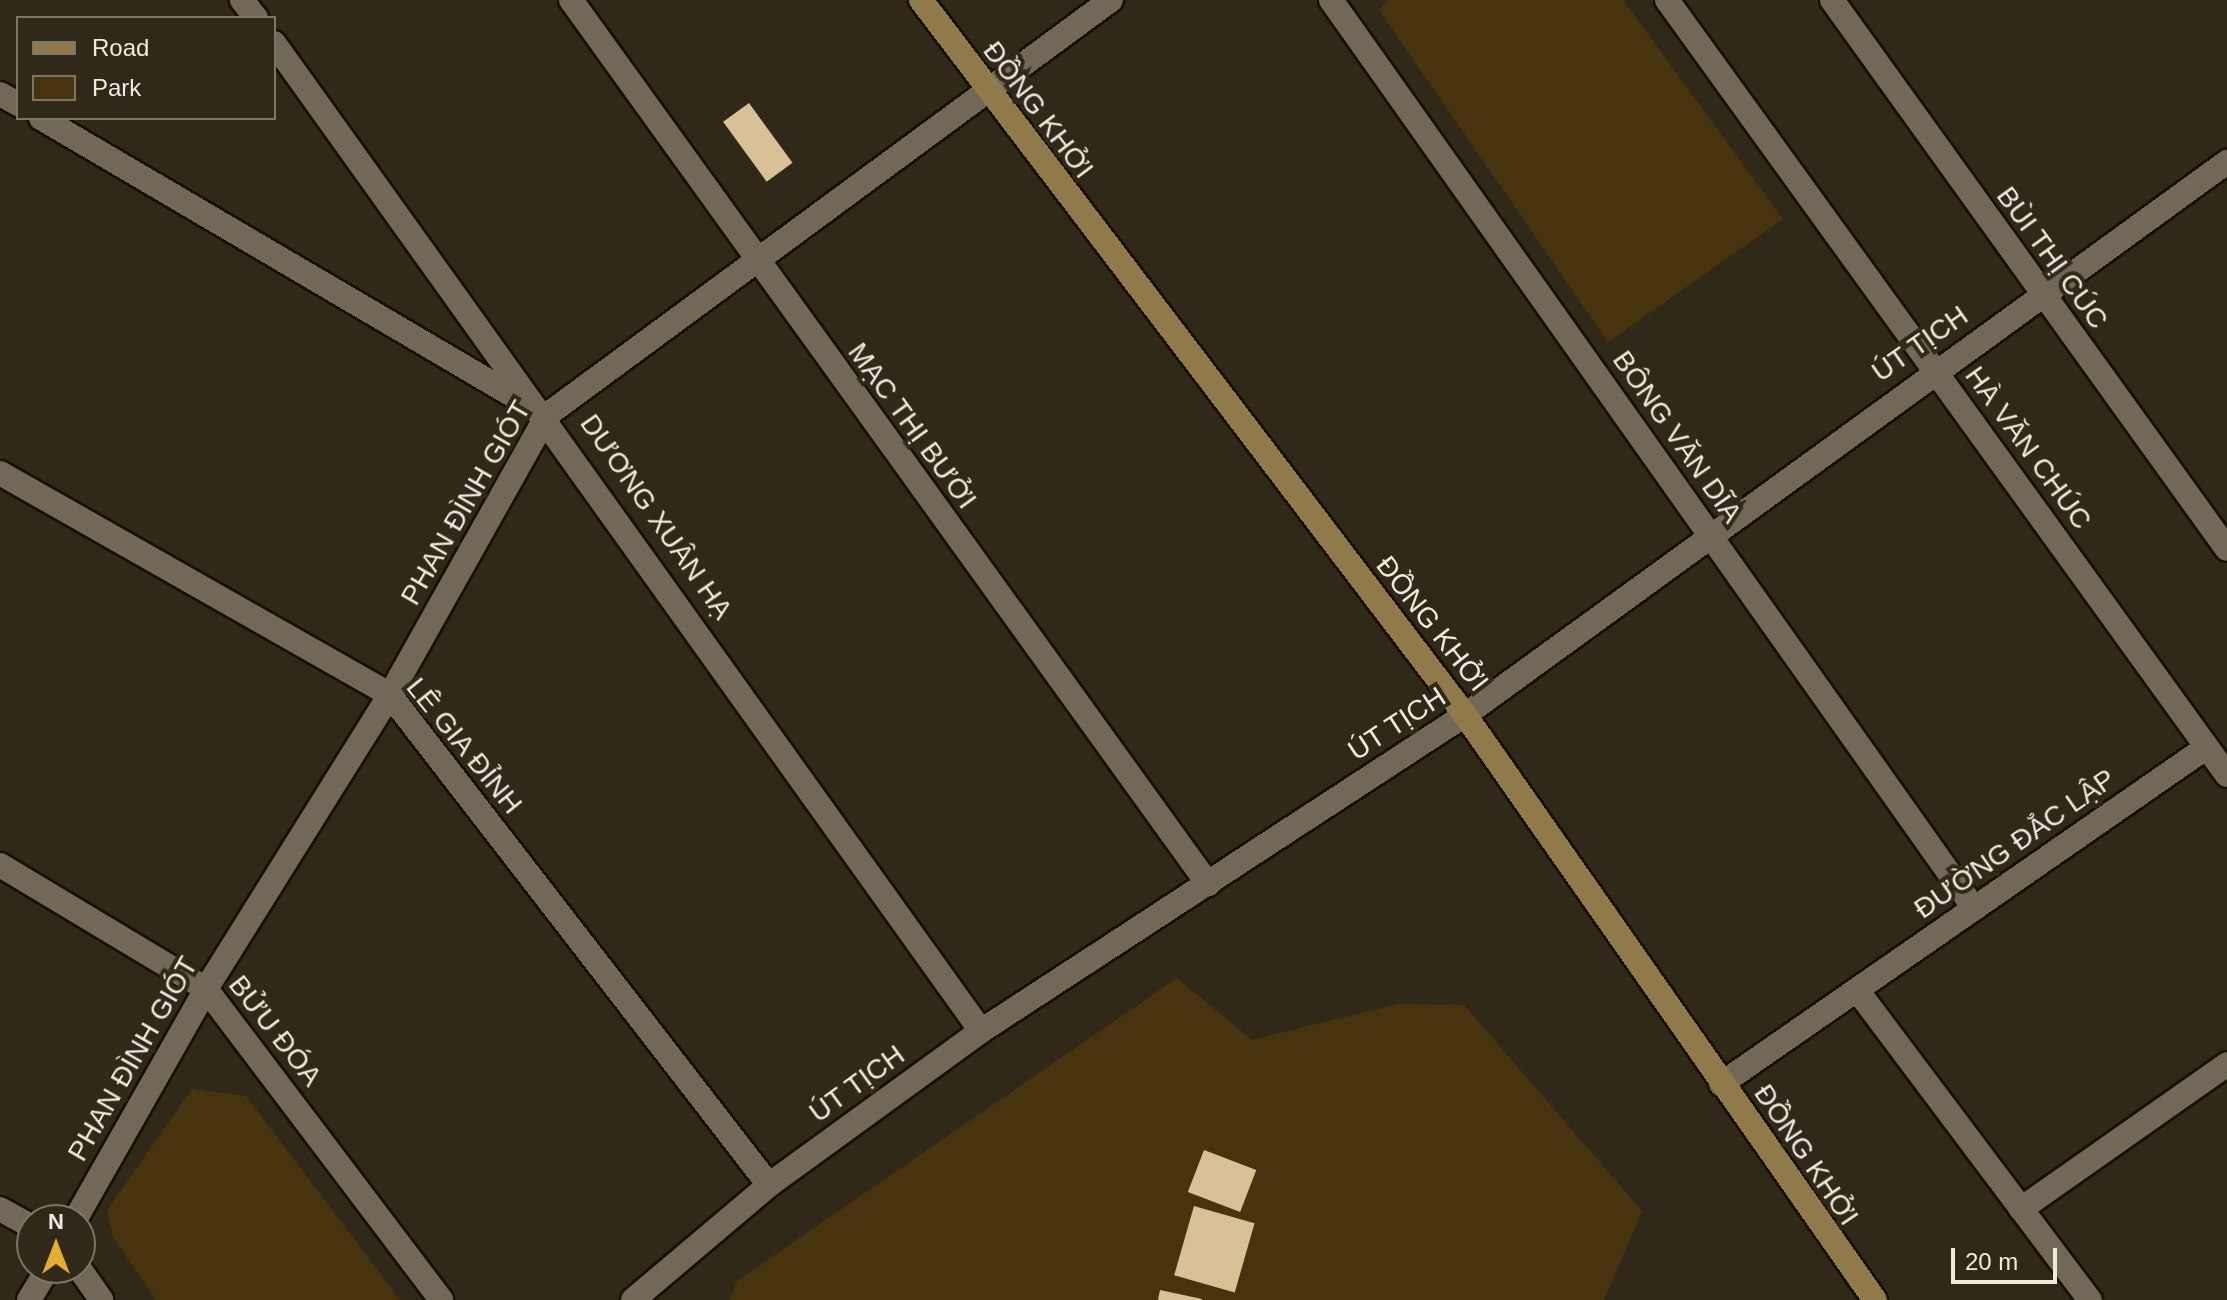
<!DOCTYPE html>
<html>
<head>
<meta charset="utf-8">
<style>
  body { margin:0 }
  #map { position:relative; width:2227px; height:1300px; overflow:hidden; background:#302819; font-family:Arial,sans-serif }
  div>[style] { position:absolute }
  .green>* { inset:0; background:#47340f }
  .building>* { inset:0; background:#d8c196; transform-origin:0 0 }
  .roads { filter:drop-shadow(2px 0 #181004) drop-shadow(-2px 0 #181004) drop-shadow(0 2px #181004) drop-shadow(0 -2px #181004) }
  .street>* { height:24px; margin:-12px; padding:0 12px; transform-origin:12px; border-radius:12px; background:#716857 }
  .secondary>* { height:24px; margin:-12px; padding:0 12px; transform-origin:12px; border-radius:12px; background:#90794a }
  span { translate:-50% -50%; white-space:nowrap; text-align:center; line-height:1.15; -webkit-text-stroke:8px #302819; paint-order:stroke }
  .street-label { font-size:28px; color:#efe9e0 }
  .legend { position:absolute; left:16px; top:16px; width:260px; height:104px; box-sizing:border-box; background:#302819; border:2px solid #7c7569; margin:0; padding:10px 14px; list-style:none; font-size:24px; color:#efe9e0 }
  .legend li { display:flex; align-items:center; gap:16px; height:40px }
  .legend b { width:40px; border:2px solid #7c7569 }
  .north { position:absolute; left:16px; top:1204px; width:80px; height:80px; box-sizing:border-box; background:#302819; border:2px solid #7c7569; border-radius:50%; rotate:0deg; font-size:22px; font-weight:700; line-height:32px; text-align:center; color:#efe9e0 }
  .north::after { content:''; display:block; margin:auto; width:28px; height:36px; background:#e5ad35; clip-path:polygon(50% 0,100% 100%,50% 72%,0 100%) }
  .scale { position:absolute; left:1951px; top:1248px; width:106px; height:36px; box-sizing:border-box; border:4px solid #efe9e0; border-top:0; padding-left:10px; font-size:24px; line-height:28px; white-space:nowrap; color:#efe9e0; -webkit-text-stroke:6px #302819; paint-order:stroke }
</style>
</head>
<body>
<div id="map">
  <div class="green">
    <i style="clip-path:polygon(1388px 0,1623px 0,1783px 219px,1608px 342px,1379px 10px)"></i>
    <i style="clip-path:polygon(1177px 978px,1252px 1040px,1397px 1004px,1464px 1005px,1642px 1211px,1604px 1300px,730px 1300px,737px 1281px)"></i>
    <i style="clip-path:polygon(192px 1089px,246px 1096px,400px 1300px,156px 1300px,113px 1237px,107px 1210px)"></i>
  </div>
  <div class="building">
    <i style="left:749px;top:103px;width:74px;height:32px;rotate:54deg"></i>
    <i style="left:1204px;top:1150px;width:56px;height:45px;rotate:21deg"></i>
    <i style="left:1194px;top:1206px;width:63px;height:72px;rotate:16deg"></i>
    <i style="clip-path:polygon(1160px 1290px,1202px 1299px,1202px 1300px,1158px 1300px)"></i>
  </div>
  <div class="roads">
    <div class="street">
      <i style="left:242px;top:0;width:23px;rotate:52deg"></i>
      <i style="left:571px;top:0;width:1090px;rotate:54.22deg"></i>
      <i style="left:1331px;top:0;width:1113px;rotate:54.7deg"></i>
      <i style="left:1667px;top:0;width:956px;rotate:54.15deg"></i>
      <i style="left:1832px;top:0;width:676px;rotate:54.27deg"></i>
      <i style="left:274px;top:43px;width:1215px;rotate:54.41deg"></i>
      <i style="left:0;top:94px;width:21px;rotate:29deg"></i>
      <i style="left:41px;top:118px;width:574px;rotate:30.45deg"></i>
      <i style="left:0;top:473px;width:449px;rotate:29.6deg"></i>
      <i style="left:390px;top:695px;width:619px;rotate:52.28deg"></i>
      <i style="left:0;top:865px;width:240px;rotate:31deg"></i>
      <i style="left:206px;top:989px;width:390px;rotate:52.9deg"></i>
      <i style="left:1857px;top:990px;width:388px;rotate:53.1deg"></i>
      <i style="left:1721px;top:1084px;width:591px;rotate:-34.74deg"></i>
      <i style="left:0;top:1209px;width:37px;rotate:29deg"></i>
      <i style="left:2021px;top:1209px;width:252px;rotate:-35.1deg"></i>
      <i style="left:75px;top:1220px;width:266px;rotate:-60.4deg"></i>
      <i style="left:206px;top:989px;width:347px;rotate:-58deg"></i>
      <i style="left:390px;top:695px;width:321px;rotate:-60.7deg"></i>
      <i style="left:547px;top:415px;width:700px;rotate:-36.35deg"></i>
      <i style="left:79px;top:1268px;width:39px;rotate:55deg"></i>
      <i style="left:29px;top:1300px;width:37px;rotate:-59deg"></i>
      <i style="left:633px;top:1300px;width:178px;rotate:-40.2deg"></i>
      <i style="left:769px;top:1185px;width:262px;rotate:-36deg"></i>
      <i style="left:981px;top:1031px;width:578px;rotate:-33.14deg"></i>
      <i style="left:1465px;top:715px;width:942px;rotate:-35.97deg"></i>
    </div>
    <div class="secondary">
      <i style="left:921px;top:0;width:898px;rotate:52.73deg"></i>
      <i style="left:1465px;top:715px;width:714px;rotate:54.98deg"></i>
    </div>
  </div>
  <div class="street-label">
    <span style="left:1038px;top:110px;rotate:53deg">ĐỒNG KHỞI</span>
    <span style="left:2052px;top:258px;rotate:54deg">BÙI THỊ CÚC</span>
    <span style="left:1920px;top:344px;rotate:-35deg">ÚT TỊCH</span>
    <span style="left:912px;top:426px;rotate:54deg">MẠC THỊ BƯỞI</span>
    <span style="left:1677px;top:437px;rotate:55deg">BÔNG VĂN DĨA</span>
    <span style="left:2028px;top:448px;rotate:54deg">HÀ VĂN CHÚC</span>
    <span style="left:466px;top:503px;rotate:-60deg">PHAN ĐÌNH GIÓT</span>
    <span style="left:656px;top:517px;rotate:55deg">DƯƠNG XUÂN HẠ</span>
    <span style="left:1432px;top:624px;rotate:52deg">ĐỒNG KHỞI</span>
    <span style="left:1397px;top:724px;rotate:-33deg">ÚT TỊCH</span>
    <span style="left:464px;top:746px;rotate:51deg">LÊ GIA ĐỈNH</span>
    <span style="left:2015px;top:844px;rotate:-35deg">ĐƯỜNG ĐẮC LẬP</span>
    <span style="left:275px;top:1031px;rotate:52deg">BỬU ĐÓA</span>
    <span style="left:133px;top:1059px;rotate:-60deg">PHAN ĐÌNH GIÓT</span>
    <span style="left:857px;top:1084px;rotate:-36deg">ÚT TỊCH</span>
    <span style="left:1806px;top:1155px;rotate:56deg">ĐỒNG KHỞI</span>
  </div>
  <ul class="legend">
  <li><b style="height:10px;background:#90794a"></b>Road</li>
  <li><b style="height:22px;background:#47340f"></b>Park</li>
  </ul>
  <div class="north">N</div>
  <div class="scale">20 m</div>
</div>
</body>
</html>
